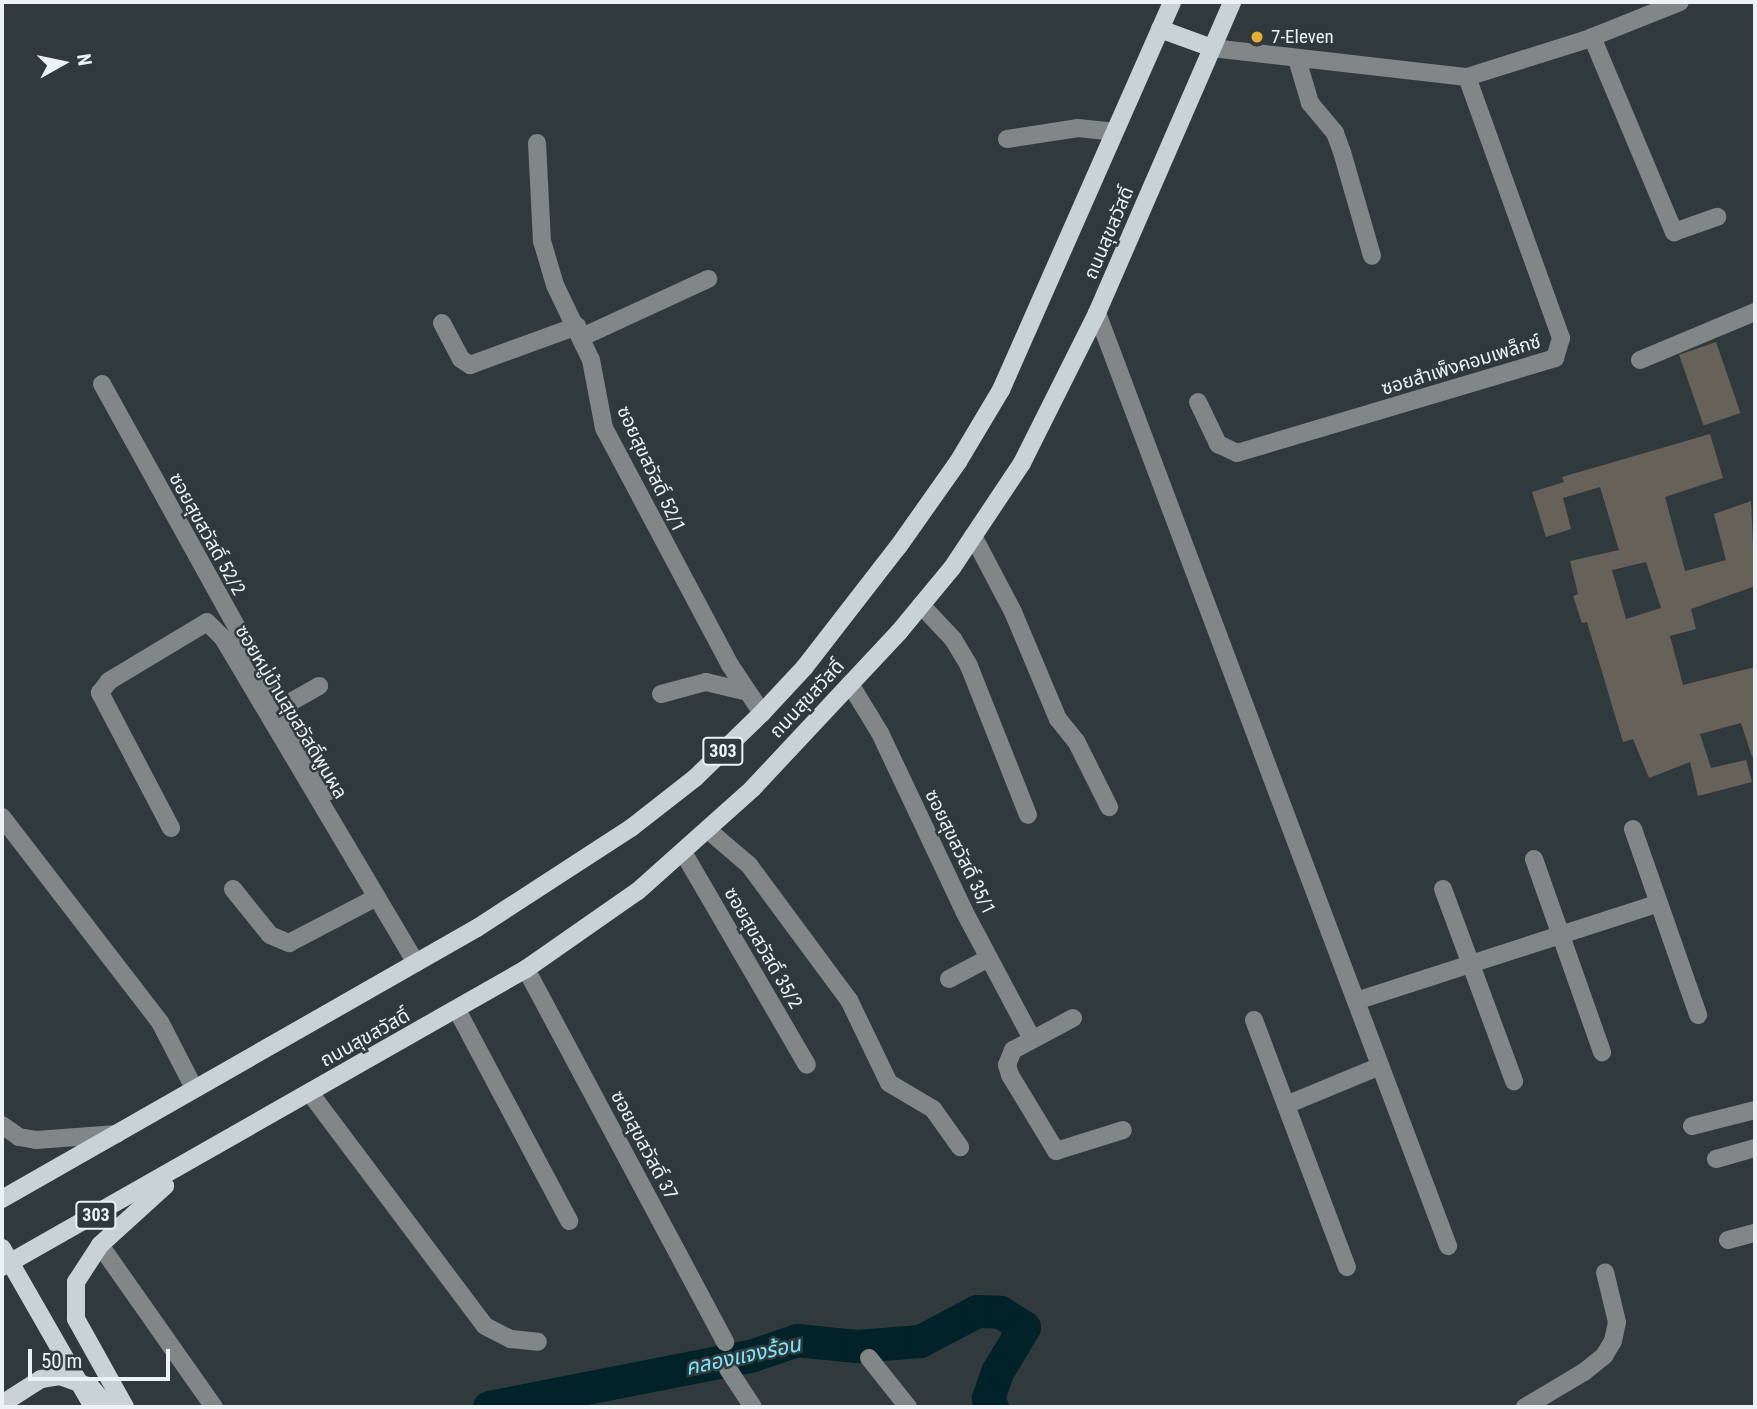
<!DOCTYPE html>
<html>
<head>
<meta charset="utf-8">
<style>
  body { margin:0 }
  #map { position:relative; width:1757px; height:1409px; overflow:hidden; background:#303a3c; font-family:"Roboto Condensed","Noto Sans Thai",sans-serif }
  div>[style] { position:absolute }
  .river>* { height:33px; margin:-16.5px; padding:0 16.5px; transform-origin:16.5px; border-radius:16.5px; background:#012228 }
  .building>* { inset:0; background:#66625a; transform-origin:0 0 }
  .minor>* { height:18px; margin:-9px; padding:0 9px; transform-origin:9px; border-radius:9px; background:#818687 }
  .major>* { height:18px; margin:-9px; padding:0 9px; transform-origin:9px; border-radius:9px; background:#c9d3d5 }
  .major-bridge>* { height:18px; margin:-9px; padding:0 9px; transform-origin:9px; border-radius:9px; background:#c9d3d5 }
  .dots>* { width:19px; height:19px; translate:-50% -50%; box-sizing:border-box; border:4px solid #303a3c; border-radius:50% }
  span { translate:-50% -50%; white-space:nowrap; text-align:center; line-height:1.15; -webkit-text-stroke:5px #303a3c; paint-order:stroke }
  .shield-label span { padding:2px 5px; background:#303a3c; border:2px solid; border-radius:5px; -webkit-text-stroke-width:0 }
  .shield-label { font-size:18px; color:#edf3f4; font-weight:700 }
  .poi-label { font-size:19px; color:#edf3f4 }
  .left { translate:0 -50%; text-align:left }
  .street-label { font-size:19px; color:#edf3f4 }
  .water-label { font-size:21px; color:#7ee7fd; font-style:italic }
  .frame { position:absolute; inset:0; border:4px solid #edf3f4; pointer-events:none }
  .north { position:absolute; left:28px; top:28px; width:70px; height:70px; -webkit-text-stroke:5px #303a3c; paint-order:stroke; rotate:81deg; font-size:19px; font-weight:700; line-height:28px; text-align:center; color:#edf3f4 }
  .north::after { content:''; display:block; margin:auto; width:24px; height:32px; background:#edf3f4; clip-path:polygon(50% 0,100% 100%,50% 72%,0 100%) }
  .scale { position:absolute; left:28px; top:1349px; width:142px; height:32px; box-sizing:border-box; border:4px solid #edf3f4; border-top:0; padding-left:9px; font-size:21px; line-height:24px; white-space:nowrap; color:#edf3f4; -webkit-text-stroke:5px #303a3c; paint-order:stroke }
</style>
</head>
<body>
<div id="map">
  <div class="river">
    <i style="left:489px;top:1407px;width:269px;rotate:-11.1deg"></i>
    <i style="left:753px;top:1355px;width:46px;rotate:-18.8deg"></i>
    <i style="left:797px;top:1340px;width:59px;rotate:5.8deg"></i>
    <i style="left:856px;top:1346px;width:64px;rotate:-4.5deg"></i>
    <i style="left:920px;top:1341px;width:64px;rotate:-27.8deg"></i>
    <i style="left:977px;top:1311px;width:23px;rotate:2deg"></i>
    <i style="left:1000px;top:1312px;width:28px;rotate:32deg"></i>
    <i style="left:1024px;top:1327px;width:52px;rotate:121deg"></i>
    <i style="left:997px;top:1372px;width:28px;rotate:109deg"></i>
    <i style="left:988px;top:1398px;width:10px;rotate:66deg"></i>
  </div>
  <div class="building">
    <i style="left:1716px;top:342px;width:75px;height:39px;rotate:71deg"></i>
    <i style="clip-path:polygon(evenodd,1710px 434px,1723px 478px,1665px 497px,1685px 571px,1726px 560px,1714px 514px,1751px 501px,1755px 586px,1691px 609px,1696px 629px,1670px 636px,1683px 685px,1755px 667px,1755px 756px,1752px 757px,1741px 723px,1700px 734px,1711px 768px,1746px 760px,1752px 782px,1698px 796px,1690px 762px,1649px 778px,1633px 739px,1623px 742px,1587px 622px,1582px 623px,1573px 596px,1578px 594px,1570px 561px,1619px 550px,1600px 487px,1563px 498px,1571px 529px,1546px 537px,1532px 492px,1564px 482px,1562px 477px,1710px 434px,1646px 562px,1661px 608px,1626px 619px,1612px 570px,1646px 562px)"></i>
  </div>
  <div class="minor">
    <i style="left:1592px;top:37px;width:212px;rotate:67.2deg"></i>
    <i style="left:1674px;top:232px;width:46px;rotate:-19.2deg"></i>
    <i style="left:1212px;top:48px;width:257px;rotate:6.5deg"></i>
    <i style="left:1467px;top:77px;width:124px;rotate:-17.4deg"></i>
    <i style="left:1585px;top:40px;width:102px;rotate:-21.8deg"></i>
    <i style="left:1297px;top:59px;width:46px;rotate:73.5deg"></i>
    <i style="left:1310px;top:103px;width:39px;rotate:50deg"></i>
    <i style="left:1335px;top:133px;width:20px;rotate:70deg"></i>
    <i style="left:1342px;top:152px;width:108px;rotate:73.9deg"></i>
    <i style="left:1007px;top:139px;width:72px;rotate:-8.8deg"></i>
    <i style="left:1078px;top:128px;width:36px;rotate:6deg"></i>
    <i style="left:537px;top:143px;width:98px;rotate:87.1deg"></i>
    <i style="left:542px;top:241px;width:46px;rotate:73.5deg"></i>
    <i style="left:555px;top:285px;width:83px;rotate:64.4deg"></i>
    <i style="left:591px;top:360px;width:69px;rotate:79.2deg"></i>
    <i style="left:604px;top:428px;width:268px;rotate:62deg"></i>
    <i style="left:730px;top:665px;width:58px;rotate:56.3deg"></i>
    <i style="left:1097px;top:313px;width:997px;rotate:69.38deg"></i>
    <i style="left:442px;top:323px;width:41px;rotate:62.2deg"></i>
    <i style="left:461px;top:359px;width:11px;rotate:34deg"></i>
    <i style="left:470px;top:365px;width:114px;rotate:-20deg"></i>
    <i style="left:582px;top:337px;width:139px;rotate:-24.7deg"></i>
    <i style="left:1640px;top:360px;width:125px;rotate:-22.7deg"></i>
    <i style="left:102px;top:384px;width:466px;rotate:61deg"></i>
    <i style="left:1198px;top:402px;width:47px;rotate:64.5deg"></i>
    <i style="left:1218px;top:444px;width:21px;rotate:25deg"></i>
    <i style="left:1237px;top:453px;width:332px;rotate:-16.6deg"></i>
    <i style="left:1555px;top:358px;width:21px;rotate:-73deg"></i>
    <i style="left:1561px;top:338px;width:277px;rotate:-109.8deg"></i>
    <i style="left:973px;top:536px;width:86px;rotate:62.2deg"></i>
    <i style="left:1013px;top:612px;width:116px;rotate:67.2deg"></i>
    <i style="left:1058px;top:719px;width:28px;rotate:51deg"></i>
    <i style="left:1076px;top:741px;width:74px;rotate:63.4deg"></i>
    <i style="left:921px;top:605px;width:47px;rotate:46.7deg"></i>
    <i style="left:953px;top:639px;width:31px;rotate:59deg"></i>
    <i style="left:969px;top:666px;width:160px;rotate:68.4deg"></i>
    <i style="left:850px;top:684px;width:57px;rotate:58.5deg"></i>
    <i style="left:880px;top:733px;width:197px;rotate:64.7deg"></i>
    <i style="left:964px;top:911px;width:145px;rotate:62deg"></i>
    <i style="left:661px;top:694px;width:47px;rotate:-14.9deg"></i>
    <i style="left:706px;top:682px;width:43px;rotate:13.4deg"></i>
    <i style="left:280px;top:708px;width:45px;rotate:-29.4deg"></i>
    <i style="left:2px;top:817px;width:259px;rotate:52.4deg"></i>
    <i style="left:160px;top:1022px;width:74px;rotate:62.7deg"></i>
    <i style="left:171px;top:828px;width:153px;rotate:-117.7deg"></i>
    <i style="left:100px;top:693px;width:15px;rotate:-53deg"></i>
    <i style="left:109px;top:681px;width:114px;rotate:-31deg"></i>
    <i style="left:207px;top:622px;width:23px;rotate:45deg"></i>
    <i style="left:223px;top:638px;width:378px;rotate:59.3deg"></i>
    <i style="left:1633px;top:829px;width:197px;rotate:70.7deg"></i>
    <i style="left:708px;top:830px;width:54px;rotate:40.5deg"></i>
    <i style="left:749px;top:865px;width:168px;rotate:53.5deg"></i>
    <i style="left:849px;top:1000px;width:92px;rotate:64.3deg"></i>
    <i style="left:889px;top:1083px;width:51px;rotate:30.6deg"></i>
    <i style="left:933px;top:1109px;width:47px;rotate:54.6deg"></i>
    <i style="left:683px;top:852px;width:246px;rotate:59.8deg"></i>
    <i style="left:1534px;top:859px;width:205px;rotate:70.6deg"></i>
    <i style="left:233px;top:889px;width:59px;rotate:51.2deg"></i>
    <i style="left:270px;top:935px;width:21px;rotate:23deg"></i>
    <i style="left:289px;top:943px;width:99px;rotate:-27.6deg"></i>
    <i style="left:1443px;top:889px;width:205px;rotate:69.7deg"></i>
    <i style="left:526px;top:969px;width:423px;rotate:61.9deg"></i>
    <i style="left:949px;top:979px;width:45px;rotate:-27.7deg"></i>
    <i style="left:1356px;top:1001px;width:318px;rotate:-17.9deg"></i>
    <i style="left:457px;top:1010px;width:239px;rotate:62deg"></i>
    <i style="left:1073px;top:1018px;width:68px;rotate:151.9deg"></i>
    <i style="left:1013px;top:1050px;width:16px;rotate:112deg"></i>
    <i style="left:1007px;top:1065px;width:10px;rotate:73deg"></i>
    <i style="left:1010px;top:1075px;width:89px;rotate:58.8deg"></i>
    <i style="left:1056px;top:1151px;width:70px;rotate:-17.4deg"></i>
    <i style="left:1254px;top:1020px;width:264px;rotate:69.4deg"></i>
    <i style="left:310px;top:1093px;width:291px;rotate:53.1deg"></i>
    <i style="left:485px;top:1326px;width:29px;rotate:27deg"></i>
    <i style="left:511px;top:1339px;width:27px;rotate:6deg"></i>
    <i style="left:1286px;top:1105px;width:102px;rotate:-22.5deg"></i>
    <i style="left:2px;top:1125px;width:21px;rotate:35deg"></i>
    <i style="left:19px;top:1137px;width:17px;rotate:10deg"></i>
    <i style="left:36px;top:1140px;width:81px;rotate:-4.2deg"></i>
    <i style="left:1692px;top:1126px;width:65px;rotate:-14.3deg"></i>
    <i style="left:1716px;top:1159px;width:41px;rotate:-15.8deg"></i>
    <i style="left:1728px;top:1240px;width:28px;rotate:-15deg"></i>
    <i style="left:100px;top:1245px;width:198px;rotate:54.9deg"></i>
    <i style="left:869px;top:1358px;width:63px;rotate:51.5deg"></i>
    <i style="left:728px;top:1369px;width:45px;rotate:56.7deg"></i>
    <i style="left:1525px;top:1407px;width:69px;rotate:-30.7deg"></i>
    <i style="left:1584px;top:1372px;width:26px;rotate:-39deg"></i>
    <i style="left:1604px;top:1356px;width:17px;rotate:-59deg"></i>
    <i style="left:1613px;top:1341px;width:19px;rotate:-78deg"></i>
    <i style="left:1617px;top:1322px;width:51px;rotate:-103.5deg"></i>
  </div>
  <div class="major">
    <i style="left:1160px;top:29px;width:55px;rotate:20.1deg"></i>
    <i style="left:2px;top:1199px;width:547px;rotate:-29.71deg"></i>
    <i style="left:477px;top:928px;width:184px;rotate:-33deg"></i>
    <i style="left:631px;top:828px;width:81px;rotate:-38deg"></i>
    <i style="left:695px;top:778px;width:93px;rotate:-44.1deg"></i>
    <i style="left:762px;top:713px;width:62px;rotate:-47deg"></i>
    <i style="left:804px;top:668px;width:153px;rotate:-52.2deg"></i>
    <i style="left:898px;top:547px;width:104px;rotate:-54.8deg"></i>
    <i style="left:958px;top:462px;width:84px;rotate:-59.2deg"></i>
    <i style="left:1001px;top:390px;width:424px;rotate:-66.2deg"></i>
    <i style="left:2px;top:1267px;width:603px;rotate:-29.63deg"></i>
    <i style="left:526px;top:969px;width:136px;rotate:-34.9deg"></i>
    <i style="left:638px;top:891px;width:154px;rotate:-41.8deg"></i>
    <i style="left:753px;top:788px;width:214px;rotate:-46.9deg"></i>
    <i style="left:899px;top:632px;width:83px;rotate:-50.4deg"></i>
    <i style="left:952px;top:568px;width:126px;rotate:-56.3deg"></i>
    <i style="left:1022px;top:463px;width:168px;rotate:-63.4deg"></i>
    <i style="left:1097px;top:313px;width:339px;rotate:-66.5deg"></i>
    <i style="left:2px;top:1404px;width:46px;rotate:-32.7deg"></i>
    <i style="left:41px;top:1379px;width:19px;rotate:-9deg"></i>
    <i style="left:60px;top:1376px;width:33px;rotate:20deg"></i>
    <i style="left:91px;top:1387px;width:26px;rotate:50deg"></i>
    <i style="left:125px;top:1407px;width:101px;rotate:-119.1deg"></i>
    <i style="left:76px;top:1319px;width:37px;rotate:-90deg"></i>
    <i style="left:76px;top:1282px;width:44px;rotate:-57deg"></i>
    <i style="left:100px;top:1245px;width:88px;rotate:-42.2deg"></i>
  </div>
  <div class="major-bridge">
    <i style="left:2px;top:1248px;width:183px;rotate:60.2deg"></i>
  </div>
  <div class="dots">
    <i style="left:1257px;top:37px;background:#e4ae35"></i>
  </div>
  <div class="shield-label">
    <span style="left:723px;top:751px">303</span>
    <span style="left:96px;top:1215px">303</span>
  </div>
  <div class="poi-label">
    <span class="left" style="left:1271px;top:37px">7-Eleven</span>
  </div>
  <div class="street-label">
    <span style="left:1109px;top:233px;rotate:-67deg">ถนนสุขสวัสดิ์</span>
    <span style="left:1461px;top:365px;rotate:-17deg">ซอยสำเพ็งคอมเพล็กซ์</span>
    <span style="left:651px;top:469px;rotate:65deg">ซอยสุขสวัสดิ์ 52/1</span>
    <span style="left:207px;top:534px;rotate:61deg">ซอยสุขสวัสดิ์ 52/2</span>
    <span style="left:807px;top:699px;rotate:-47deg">ถนนสุขสวัสดิ์</span>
    <span style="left:291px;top:712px;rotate:59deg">ซอยหมู่บ้านสุขสวัสดิ์พูนผล</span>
    <span style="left:960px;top:852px;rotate:64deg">ซอยสุขสวัสดิ์ 35/1</span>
    <span style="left:763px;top:948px;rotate:60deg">ซอยสุขสวัสดิ์ 35/2</span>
    <span style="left:365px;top:1038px;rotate:-29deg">ถนนสุขสวัสดิ์</span>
    <span style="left:644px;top:1145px;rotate:62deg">ซอยสุขสวัสดิ์ 37</span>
  </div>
  <div class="water-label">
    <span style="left:743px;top:1356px;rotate:-12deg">คลองแจงร้อน</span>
  </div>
  <div class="frame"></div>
  <div class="north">N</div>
  <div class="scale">50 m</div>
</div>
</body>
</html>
